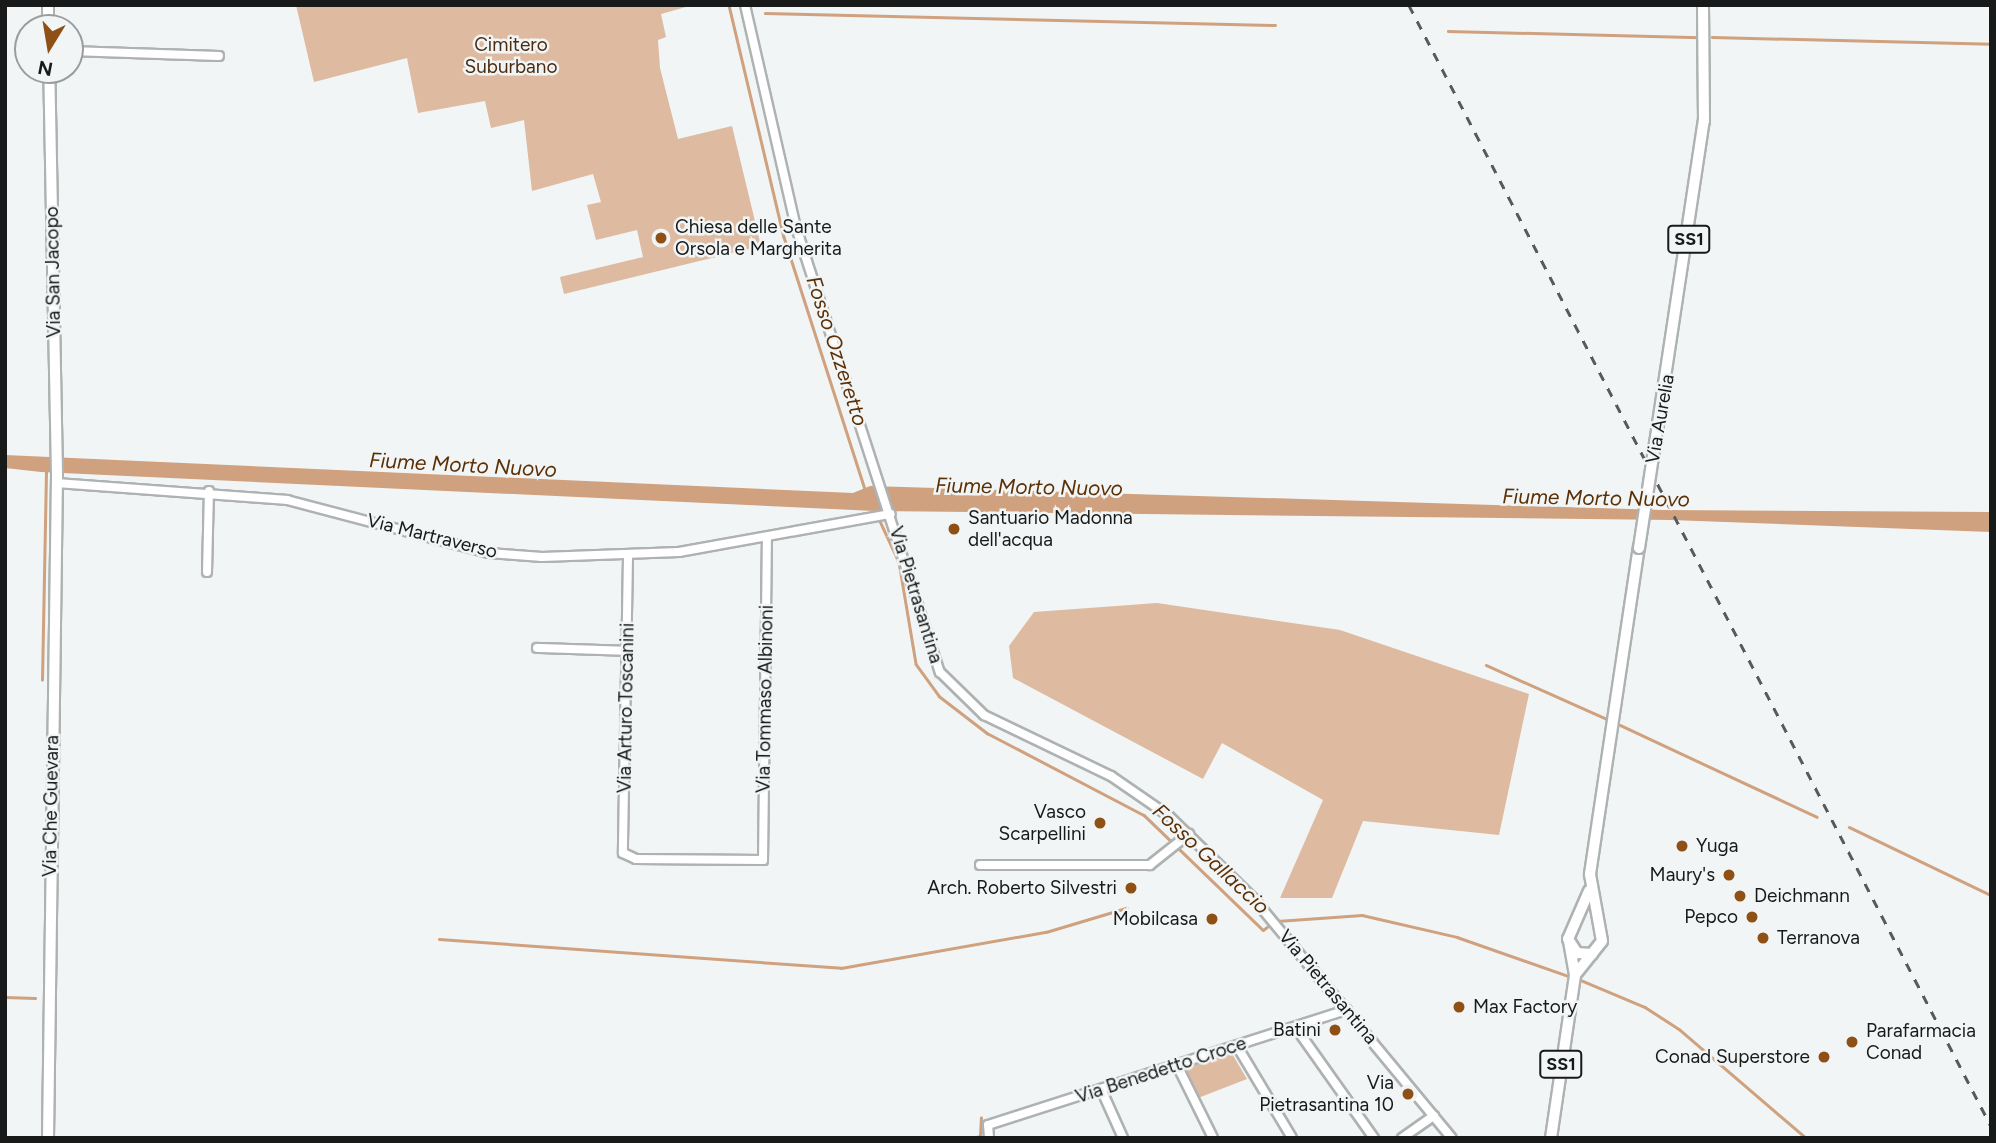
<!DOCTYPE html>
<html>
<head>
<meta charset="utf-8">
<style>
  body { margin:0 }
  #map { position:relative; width:1996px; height:1143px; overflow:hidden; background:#f1f5f5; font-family:Figtree,sans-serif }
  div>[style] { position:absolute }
  .green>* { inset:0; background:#ddbaa0 }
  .water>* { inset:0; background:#cfa17e }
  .stream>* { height:2.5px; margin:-1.25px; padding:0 1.25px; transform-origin:1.25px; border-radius:1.25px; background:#cfa17e }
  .roads { filter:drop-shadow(2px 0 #aeb2b2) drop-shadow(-2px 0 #aeb2b2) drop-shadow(0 2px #aeb2b2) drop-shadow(0 -2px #aeb2b2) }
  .minor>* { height:8px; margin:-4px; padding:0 4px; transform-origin:4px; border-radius:4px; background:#fff }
  .major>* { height:10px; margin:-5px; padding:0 5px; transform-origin:5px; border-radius:5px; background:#fff }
  .rail>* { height:2.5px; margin-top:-1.25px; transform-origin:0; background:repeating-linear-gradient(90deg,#585a5a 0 9px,transparent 0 18px) }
  .bridges { filter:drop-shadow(2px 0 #aeb2b2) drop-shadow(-2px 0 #aeb2b2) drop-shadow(0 2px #aeb2b2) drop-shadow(0 -2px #aeb2b2) }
  .major-bridge>* { height:10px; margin:-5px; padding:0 5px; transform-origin:5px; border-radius:5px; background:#fff }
  .dots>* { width:19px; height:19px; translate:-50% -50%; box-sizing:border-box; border:4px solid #f1f5f5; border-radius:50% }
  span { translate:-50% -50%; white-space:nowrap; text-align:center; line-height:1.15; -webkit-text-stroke:5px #f1f5f5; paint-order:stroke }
  .shield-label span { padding:2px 5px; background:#f1f5f5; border:2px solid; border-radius:5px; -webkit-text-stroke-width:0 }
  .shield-label { font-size:18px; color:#181919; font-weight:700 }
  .park-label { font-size:19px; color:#4c2c11 }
  .poi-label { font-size:19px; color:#181919 }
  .left { translate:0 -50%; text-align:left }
  .right { translate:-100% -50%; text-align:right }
  .street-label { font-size:19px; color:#181919 }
  .water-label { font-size:21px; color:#5c3006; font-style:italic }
  .frame { position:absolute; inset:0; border:7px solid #181919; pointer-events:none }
  .north { position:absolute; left:14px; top:14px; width:70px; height:70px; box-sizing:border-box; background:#f1f5f5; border:2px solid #9a9d9d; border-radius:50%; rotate:191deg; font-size:19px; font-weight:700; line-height:28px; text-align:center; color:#181919 }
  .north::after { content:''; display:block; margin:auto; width:24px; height:32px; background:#8f5016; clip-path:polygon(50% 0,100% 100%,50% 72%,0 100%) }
</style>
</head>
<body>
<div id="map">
  <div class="green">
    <i style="clip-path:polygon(296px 5px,693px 5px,661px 14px,666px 37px,658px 40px,660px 68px,678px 139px,732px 126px,761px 246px,564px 294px,560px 277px,643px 257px,637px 230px,596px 240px,587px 205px,601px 202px,593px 174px,532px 191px,524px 120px,491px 128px,485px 101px,418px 113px,407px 58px,314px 82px)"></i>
    <i style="clip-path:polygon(1157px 603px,1340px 630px,1529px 694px,1499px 835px,1363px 821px,1332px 898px,1280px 898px,1323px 800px,1222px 743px,1203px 779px,1013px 678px,1009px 646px,1034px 612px)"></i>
    <i style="clip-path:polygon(1231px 1052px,1247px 1079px,1198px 1098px,1185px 1067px)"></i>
  </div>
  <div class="water">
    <i style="clip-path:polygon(5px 455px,853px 493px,870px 486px,1662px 510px,1991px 512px,1991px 532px,1671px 520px,875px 511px,41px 472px,5px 468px)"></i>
  </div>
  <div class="stream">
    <i style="left:729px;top:5px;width:238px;rotate:76.7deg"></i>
    <i style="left:784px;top:237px;width:266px;rotate:72.2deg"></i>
    <i style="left:765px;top:13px;width:510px;rotate:1.35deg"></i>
    <i style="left:1448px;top:31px;width:252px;rotate:1.4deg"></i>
    <i style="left:1712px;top:37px;width:279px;rotate:1.4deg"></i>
    <i style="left:874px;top:508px;width:60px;rotate:65.2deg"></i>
    <i style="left:899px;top:562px;width:103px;rotate:80.5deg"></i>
    <i style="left:916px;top:664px;width:39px;rotate:54deg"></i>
    <i style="left:939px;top:696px;width:61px;rotate:37.6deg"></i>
    <i style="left:987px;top:733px;width:177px;rotate:27.6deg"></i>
    <i style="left:1144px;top:815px;width:165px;rotate:44deg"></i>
    <i style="left:1263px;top:930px;width:10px;rotate:-37deg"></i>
    <i style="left:1486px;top:665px;width:133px;rotate:24.1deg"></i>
    <i style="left:42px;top:680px;width:208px;rotate:-88.9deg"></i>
    <i style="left:1620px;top:725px;width:217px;rotate:25deg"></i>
    <i style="left:1849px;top:827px;width:157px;rotate:25.6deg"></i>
    <i style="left:1277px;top:921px;width:85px;rotate:-4deg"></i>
    <i style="left:1362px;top:915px;width:98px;rotate:13deg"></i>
    <i style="left:1457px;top:937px;width:121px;rotate:19.3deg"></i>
    <i style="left:439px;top:939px;width:403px;rotate:4.1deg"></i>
    <i style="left:841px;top:968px;width:208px;rotate:-10deg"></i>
    <i style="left:1046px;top:932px;width:84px;rotate:-16.7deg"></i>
    <i style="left:1578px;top:979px;width:73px;rotate:22.7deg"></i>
    <i style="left:1645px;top:1007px;width:40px;rotate:32.9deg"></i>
    <i style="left:1679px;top:1029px;width:167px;rotate:40.6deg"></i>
    <i style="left:5px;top:997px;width:30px;rotate:2deg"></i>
    <i style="left:973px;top:1138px;width:7px;rotate:-16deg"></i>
    <i style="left:980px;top:1136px;width:18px;rotate:-87deg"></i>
  </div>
  <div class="roads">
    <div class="minor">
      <i style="left:745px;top:5px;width:228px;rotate:77.1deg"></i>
      <i style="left:796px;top:227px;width:468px;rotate:72.1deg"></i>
      <i style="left:940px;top:672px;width:62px;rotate:44.3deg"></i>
      <i style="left:984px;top:715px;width:141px;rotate:25.7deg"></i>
      <i style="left:1111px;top:776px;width:70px;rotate:34.6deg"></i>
      <i style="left:1169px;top:816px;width:119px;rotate:44.3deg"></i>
      <i style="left:1254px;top:899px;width:310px;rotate:50.4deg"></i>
      <i style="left:70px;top:51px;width:149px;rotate:1.9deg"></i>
      <i style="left:57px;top:483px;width:231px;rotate:4.2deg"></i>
      <i style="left:287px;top:500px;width:209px;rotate:14.7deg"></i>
      <i style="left:489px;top:553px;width:53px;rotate:4.3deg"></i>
      <i style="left:542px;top:557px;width:137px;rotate:-2.1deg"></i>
      <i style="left:679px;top:552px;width:215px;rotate:-10.2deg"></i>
      <i style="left:628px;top:557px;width:296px;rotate:91deg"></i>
      <i style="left:623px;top:853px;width:14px;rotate:25deg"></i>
      <i style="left:636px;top:859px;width:127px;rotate:0.5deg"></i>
      <i style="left:763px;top:860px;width:322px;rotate:-89.3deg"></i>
      <i style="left:207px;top:572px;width:81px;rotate:-88.6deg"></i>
      <i style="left:537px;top:648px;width:90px;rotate:1.9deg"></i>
      <i style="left:980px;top:865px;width:170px"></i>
      <i style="left:1150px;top:865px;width:50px;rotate:-38.5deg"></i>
      <i style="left:1296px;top:1028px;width:135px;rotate:54.7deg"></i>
      <i style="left:1237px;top:1046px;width:107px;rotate:59.1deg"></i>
      <i style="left:1177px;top:1065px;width:81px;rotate:63.7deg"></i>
      <i style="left:1101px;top:1089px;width:54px;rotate:65.8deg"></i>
      <i style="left:989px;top:1138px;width:13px;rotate:-94deg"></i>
      <i style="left:988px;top:1125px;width:377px;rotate:-17.8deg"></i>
      <i style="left:1402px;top:1138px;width:39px;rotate:-35deg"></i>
    </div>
    <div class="major">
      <i style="left:48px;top:5px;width:23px;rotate:90deg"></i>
      <i style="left:1657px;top:430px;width:313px;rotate:-81.4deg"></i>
      <i style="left:1704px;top:121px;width:116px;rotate:-90.5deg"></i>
      <i style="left:1589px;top:891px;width:52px;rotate:113.6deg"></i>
      <i style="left:1568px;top:939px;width:17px;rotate:57deg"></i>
      <i style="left:1577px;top:953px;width:15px;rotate:4deg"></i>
      <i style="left:1575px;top:975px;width:43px;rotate:-51.5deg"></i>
      <i style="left:1602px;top:941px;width:68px;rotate:-100.2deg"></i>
      <i style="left:1590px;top:874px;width:330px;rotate:-81.5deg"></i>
      <i style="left:48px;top:1138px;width:664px;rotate:-89.22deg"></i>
      <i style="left:57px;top:474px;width:404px;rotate:-91.1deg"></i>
      <i style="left:1551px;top:1138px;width:165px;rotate:-81.6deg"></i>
      <i style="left:1575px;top:975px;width:34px;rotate:-100deg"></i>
    </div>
  </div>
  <div class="rail">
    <i style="left:1409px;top:5px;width:1263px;rotate:62.56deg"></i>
  </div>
  <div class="bridges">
    <div class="major-bridge">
      <i style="left:1639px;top:548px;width:119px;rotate:-81.3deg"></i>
    </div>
  </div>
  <div class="dots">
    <i style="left:661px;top:238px;background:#8f5016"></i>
    <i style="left:954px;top:529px;background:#8f5016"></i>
    <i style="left:1100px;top:823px;background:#8f5016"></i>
    <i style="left:1682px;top:846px;background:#8f5016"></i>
    <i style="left:1729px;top:875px;background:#8f5016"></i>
    <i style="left:1131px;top:888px;background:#8f5016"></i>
    <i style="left:1740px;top:896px;background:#8f5016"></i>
    <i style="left:1752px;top:917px;background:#8f5016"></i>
    <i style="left:1212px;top:919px;background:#8f5016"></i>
    <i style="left:1763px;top:938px;background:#8f5016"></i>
    <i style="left:1459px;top:1007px;background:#8f5016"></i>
    <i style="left:1335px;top:1030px;background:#8f5016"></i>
    <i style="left:1852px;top:1042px;background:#8f5016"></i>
    <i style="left:1824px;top:1057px;background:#8f5016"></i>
    <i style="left:1408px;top:1094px;background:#8f5016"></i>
  </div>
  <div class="shield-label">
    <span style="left:1689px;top:239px">SS1</span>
    <span style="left:1561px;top:1064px">SS1</span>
  </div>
  <div class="park-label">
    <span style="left:511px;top:56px">Cimitero<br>Suburbano</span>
  </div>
  <div class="poi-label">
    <span class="left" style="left:675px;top:238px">Chiesa delle Sante<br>Orsola e Margherita</span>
    <span class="left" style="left:968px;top:529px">Santuario Madonna<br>dell'acqua</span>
    <span class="right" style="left:1086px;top:823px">Vasco<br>Scarpellini</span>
    <span class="left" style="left:1696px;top:846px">Yuga</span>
    <span class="right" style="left:1715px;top:875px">Maury's</span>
    <span class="right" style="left:1117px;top:888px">Arch. Roberto Silvestri</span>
    <span class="left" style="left:1754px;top:896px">Deichmann</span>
    <span class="right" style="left:1738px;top:917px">Pepco</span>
    <span class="right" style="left:1198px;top:919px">Mobilcasa</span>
    <span class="left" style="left:1777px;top:938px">Terranova</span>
    <span class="left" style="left:1473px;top:1007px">Max Factory</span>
    <span class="right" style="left:1321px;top:1030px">Batini</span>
    <span class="left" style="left:1866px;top:1042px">Parafarmacia<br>Conad</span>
    <span class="right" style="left:1810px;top:1057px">Conad Superstore</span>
    <span class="right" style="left:1394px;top:1094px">Via<br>Pietrasantina 10</span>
  </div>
  <div class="street-label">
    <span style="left:53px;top:272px;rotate:-91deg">Via San Jacopo</span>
    <span style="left:1660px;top:419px;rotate:-80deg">Via Aurelia</span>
    <span style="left:432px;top:536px;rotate:14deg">Via Martraverso</span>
    <span style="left:916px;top:595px;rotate:73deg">Via Pietrasantina</span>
    <span style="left:765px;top:699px;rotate:-89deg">Via Tommaso Albinoni</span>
    <span style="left:626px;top:708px;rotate:-89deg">Via Arturo Toscanini</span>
    <span style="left:51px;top:806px;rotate:-89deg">Via Che Guevara</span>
    <span style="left:1328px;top:987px;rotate:50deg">Via Pietrasantina</span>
    <span style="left:1161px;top:1070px;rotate:-18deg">Via Benedetto Croce</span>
  </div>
  <div class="water-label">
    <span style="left:837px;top:351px;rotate:72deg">Fosso Ozzeretto</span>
    <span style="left:463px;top:465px;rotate:3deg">Fiume Morto Nuovo</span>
    <span style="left:1029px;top:487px;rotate:1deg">Fiume Morto Nuovo</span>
    <span style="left:1596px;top:498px;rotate:1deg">Fiume Morto Nuovo</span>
    <span style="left:1211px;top:859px;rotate:43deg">Fosso Gallaccio</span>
  </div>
  <div class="frame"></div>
  <div class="north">N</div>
</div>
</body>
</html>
